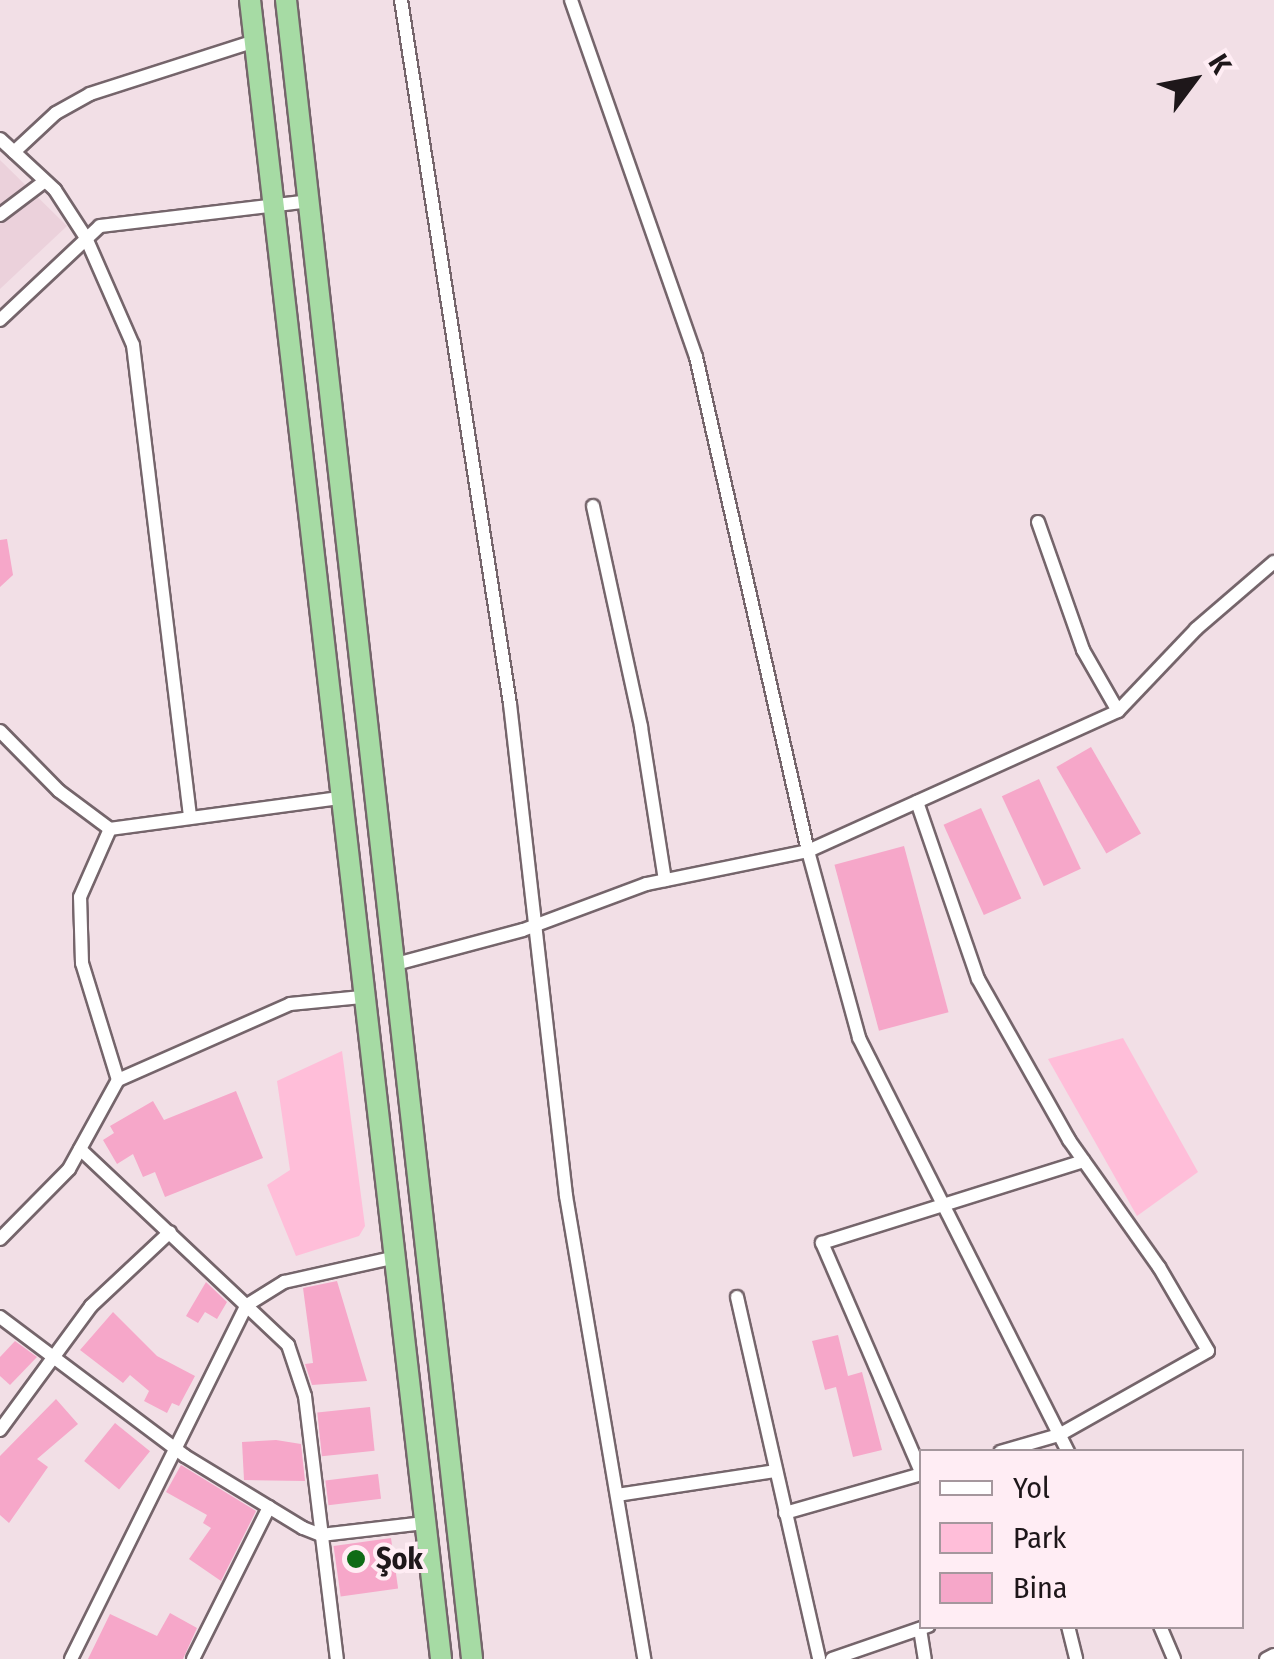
<!DOCTYPE html>
<html>
<head>
<meta charset="utf-8">
<style>
  body { margin:0 }
  #map { position:relative; width:1274px; height:1659px; overflow:hidden; background:#f2dfe6; font-family:"Fira Sans Condensed",sans-serif }
  div>[style] { position:absolute }
  .built>* { inset:0; background:#ebd1db }
  .green>* { inset:0; background:#ffbed9 }
  .building>* { inset:0; background:#f6a7c9; transform-origin:0 0 }
  .roads { filter:drop-shadow(2px 0 #75656b) drop-shadow(-2px 0 #75656b) drop-shadow(0 2px #75656b) drop-shadow(0 -2px #75656b) }
  .minor>* { height:12px; margin:-6px; padding:0 6px; transform-origin:6px; border-radius:6px; background:#fff }
  .trunk>* { height:20px; margin:-10px; padding:0 10px; transform-origin:10px; border-radius:10px; background:#a6dba4 }
  .dots>* { width:28px; height:28px; translate:-50% -50%; box-sizing:border-box; border:5px solid #ffedf4; border-radius:50% }
  span { translate:-50% -50%; white-space:nowrap; text-align:center; line-height:1.15; -webkit-text-stroke:8px #ffedf4; paint-order:stroke }
  .poi-label { font-size:30px; color:#1e171a; font-weight:700 }
  .left { translate:0 -50%; text-align:left }
  .legend { position:absolute; left:919px; top:1449px; width:325px; height:180px; box-sizing:border-box; background:#ffedf4; border:2px solid #a5979d; margin:0; padding:12px 18px; list-style:none; font-size:30px; color:#1e171a }
  .legend li { display:flex; align-items:center; gap:20px; height:50px }
  .legend b { width:50px; border:2px solid #a5979d }
  .north { position:absolute; left:1144px; top:30px; width:100px; height:100px; -webkit-text-stroke:8px #ffedf4; paint-order:stroke; rotate:58deg; font-size:28px; font-weight:700; line-height:40px; text-align:center; color:#1e171a }
  .north::after { content:''; display:block; margin:auto; width:35px; height:45px; background:#1e171a; clip-path:polygon(50% 0,100% 100%,50% 72%,0 100%) }
</style>
</head>
<body>
<div id="map">
  <div class="built">
    <i style="clip-path:polygon(0 160px,67px 226px,0 289px)"></i>
  </div>
  <div class="green">
    <i style="clip-path:polygon(1123px 1038px,1198px 1172px,1137px 1216px,1048px 1059px)"></i>
    <i style="clip-path:polygon(342px 1051px,365px 1226px,359px 1236px,296px 1256px,267px 1185px,290px 1170px,277px 1081px)"></i>
  </div>
  <div class="building">
    <i style="clip-path:polygon(7px 539px,13px 575px,0 587px,0 540px)"></i>
    <i style="left:1091px;top:747px;width:100px;height:40px;rotate:60deg"></i>
    <i style="left:1039px;top:779px;width:99px;height:41px;rotate:65deg"></i>
    <i style="left:981px;top:808px;width:99px;height:41px;rotate:66deg"></i>
    <i style="left:904px;top:846px;width:172px;height:72px;rotate:75deg"></i>
    <i style="clip-path:polygon(236px 1091px,263px 1158px,165px 1197px,155px 1172px,143px 1177px,133px 1154px,117px 1164px,103px 1140px,114px 1133px,110px 1126px,153px 1101px,164px 1120px)"></i>
    <i style="clip-path:polygon(337px 1281px,367px 1381px,312px 1385px,305px 1364px,313px 1363px,303px 1288px)"></i>
    <i style="clip-path:polygon(206px 1282px,227px 1302px,217px 1319px,205px 1312px,198px 1323px,186px 1316px)"></i>
    <i style="clip-path:polygon(113px 1312px,157px 1356px,195px 1376px,179px 1406px,172px 1403px,167px 1413px,144px 1401px,149px 1391px,130px 1375px,123px 1383px,80px 1350px)"></i>
    <i style="clip-path:polygon(838px 1335px,848px 1376px,862px 1372px,882px 1450px,853px 1457px,836px 1387px,825px 1390px,812px 1341px)"></i>
    <i style="clip-path:polygon(15px 1341px,37px 1357px,10px 1385px,0 1376px,0 1357px)"></i>
    <i style="clip-path:polygon(56px 1399px,78px 1424px,37px 1459px,48px 1467px,9px 1523px,0 1515px,0 1456px)"></i>
    <i style="left:370px;top:1407px;width:44px;height:53px;rotate:84deg"></i>
    <i style="left:115px;top:1423px;width:45px;height:49px;rotate:39deg"></i>
    <i style="clip-path:polygon(276px 1440px,301px 1444px,305px 1481px,244px 1480px,242px 1442px)"></i>
    <i style="clip-path:polygon(181px 1465px,256px 1511px,221px 1581px,189px 1559px,211px 1528px,203px 1523px,207px 1515px,166px 1492px)"></i>
    <i style="left:378px;top:1474px;width:25px;height:53px;rotate:83deg"></i>
    <i style="left:391px;top:1538px;width:51px;height:58px;rotate:82deg"></i>
    <i style="clip-path:polygon(170px 1613px,197px 1628px,183px 1659px,88px 1659px,110px 1614px,157px 1636px)"></i>
  </div>
  <div class="roads">
    <div class="minor">
      <i style="left:401px;top:0;width:712px;rotate:81.2deg"></i>
      <i style="left:510px;top:704px;width:495px;rotate:83.5deg"></i>
      <i style="left:566px;top:1196px;width:470px;rotate:80.4deg"></i>
      <i style="left:571px;top:0;width:378px;rotate:70.7deg"></i>
      <i style="left:696px;top:357px;width:507px;rotate:77.23deg"></i>
      <i style="left:808px;top:851px;width:194px;rotate:74.7deg"></i>
      <i style="left:859px;top:1038px;width:464px;rotate:63.2deg"></i>
      <i style="left:0;top:139px;width:75px;rotate:42.8deg"></i>
      <i style="left:55px;top:190px;width:57px;rotate:57.1deg"></i>
      <i style="left:86px;top:238px;width:117px;rotate:66.3deg"></i>
      <i style="left:133px;top:345px;width:472px;rotate:83.1deg"></i>
      <i style="left:14px;top:152px;width:57px;rotate:-42.9deg"></i>
      <i style="left:56px;top:113px;width:39px;rotate:-29deg"></i>
      <i style="left:90px;top:94px;width:173px;rotate:-17.8deg"></i>
      <i style="left:0;top:215px;width:56px;rotate:-37.1deg"></i>
      <i style="left:0;top:320px;width:137px;rotate:-43.2deg"></i>
      <i style="left:100px;top:226px;width:210px;rotate:-6.8deg"></i>
      <i style="left:593px;top:506px;width:226px;rotate:77.7deg"></i>
      <i style="left:641px;top:727px;width:155px;rotate:81.1deg"></i>
      <i style="left:1038px;top:522px;width:136px;rotate:70.6deg"></i>
      <i style="left:1083px;top:650px;width:70px;rotate:60.2deg"></i>
      <i style="left:0;top:731px;width:84px;rotate:45.5deg"></i>
      <i style="left:59px;top:791px;width:64px;rotate:36.7deg"></i>
      <i style="left:110px;top:829px;width:231px;rotate:-7.7deg"></i>
      <i style="left:917px;top:802px;width:187px;rotate:71deg"></i>
      <i style="left:978px;top:979px;width:185px;rotate:60.5deg"></i>
      <i style="left:1069px;top:1140px;width:156px;rotate:54.7deg"></i>
      <i style="left:1159px;top:1267px;width:97px;rotate:59.7deg"></i>
      <i style="left:1208px;top:1351px;width:171px;rotate:150.6deg"></i>
      <i style="left:1059px;top:1435px;width:61px;rotate:163.9deg"></i>
      <i style="left:396px;top:964px;width:131px;rotate:-15deg"></i>
      <i style="left:523px;top:930px;width:132px;rotate:-20.4deg"></i>
      <i style="left:647px;top:884px;width:164px;rotate:-11.6deg"></i>
      <i style="left:808px;top:851px;width:340px;rotate:-24.3deg"></i>
      <i style="left:1118px;top:711px;width:113px;rotate:-46.4deg"></i>
      <i style="left:1196px;top:629px;width:103px;rotate:-40.7deg"></i>
      <i style="left:118px;top:1080px;width:188px;rotate:-23.8deg"></i>
      <i style="left:290px;top:1004px;width:72px;rotate:-5.6deg"></i>
      <i style="left:80px;top:1149px;width:286px;rotate:43.3deg"></i>
      <i style="left:288px;top:1345px;width:54px;rotate:71.6deg"></i>
      <i style="left:305px;top:1396px;width:265px;rotate:83.1deg"></i>
      <i style="left:0;top:1239px;width:98px;rotate:-45.4deg"></i>
      <i style="left:69px;top:1169px;width:102px;rotate:-61.2deg"></i>
      <i style="left:118px;top:1080px;width:122px;rotate:-107.1deg"></i>
      <i style="left:82px;top:963px;width:66px;rotate:-91.7deg"></i>
      <i style="left:80px;top:897px;width:74px;rotate:-66.2deg"></i>
      <i style="left:737px;top:1297px;width:371px;rotate:77.2deg"></i>
      <i style="left:0;top:1317px;width:231px;rotate:36.9deg"></i>
      <i style="left:185px;top:1456px;width:138px;rotate:31.4deg"></i>
      <i style="left:303px;top:1528px;width:19px;rotate:21deg"></i>
      <i style="left:321px;top:1535px;width:104px;rotate:-6.6deg"></i>
      <i style="left:0;top:1430px;width:154px;rotate:-53.7deg"></i>
      <i style="left:91px;top:1306px;width:108px;rotate:-43.1deg"></i>
      <i style="left:922px;top:1474px;width:252px;rotate:-113.4deg"></i>
      <i style="left:822px;top:1243px;width:274px;rotate:-17.4deg"></i>
      <i style="left:617px;top:1495px;width:161px;rotate:-8.6deg"></i>
      <i style="left:785px;top:1513px;width:142px;rotate:-15.9deg"></i>
      <i style="left:1068px;top:1626px;width:34px;rotate:76deg"></i>
      <i style="left:1160px;top:1626px;width:36px;rotate:67deg"></i>
      <i style="left:920px;top:1629px;width:30px;rotate:81deg"></i>
      <i style="left:71px;top:1659px;width:395px;rotate:-63.6deg"></i>
      <i style="left:247px;top:1305px;width:44px;rotate:-31.9deg"></i>
      <i style="left:284px;top:1282px;width:111px;rotate:-12.5deg"></i>
      <i style="left:193px;top:1659px;width:170px;rotate:-63.4deg"></i>
      <i style="left:832px;top:1659px;width:102px;rotate:-19deg"></i>
      <i style="left:1266px;top:1659px;width:9px;rotate:-27deg"></i>
    </div>
    <div class="trunk">
      <i style="left:250px;top:0;width:1670px;rotate:83.43deg"></i>
      <i style="left:286px;top:0;width:1669px;rotate:83.6deg"></i>
    </div>
  </div>
  <div class="dots">
    <i style="left:356px;top:1559px;background:#0e6b15"></i>
  </div>
  <div class="poi-label">
    <span class="left" style="left:376px;top:1559px">Şok</span>
  </div>
  <ul class="legend">
  <li><b style="height:12px;background:#fff"></b>Yol</li>
  <li><b style="height:28px;background:#ffbed9"></b>Park</li>
  <li><b style="height:28px;background:#f6a7c9"></b>Bina</li>
  </ul>
  <div class="north">K</div>
</div>
</body>
</html>
